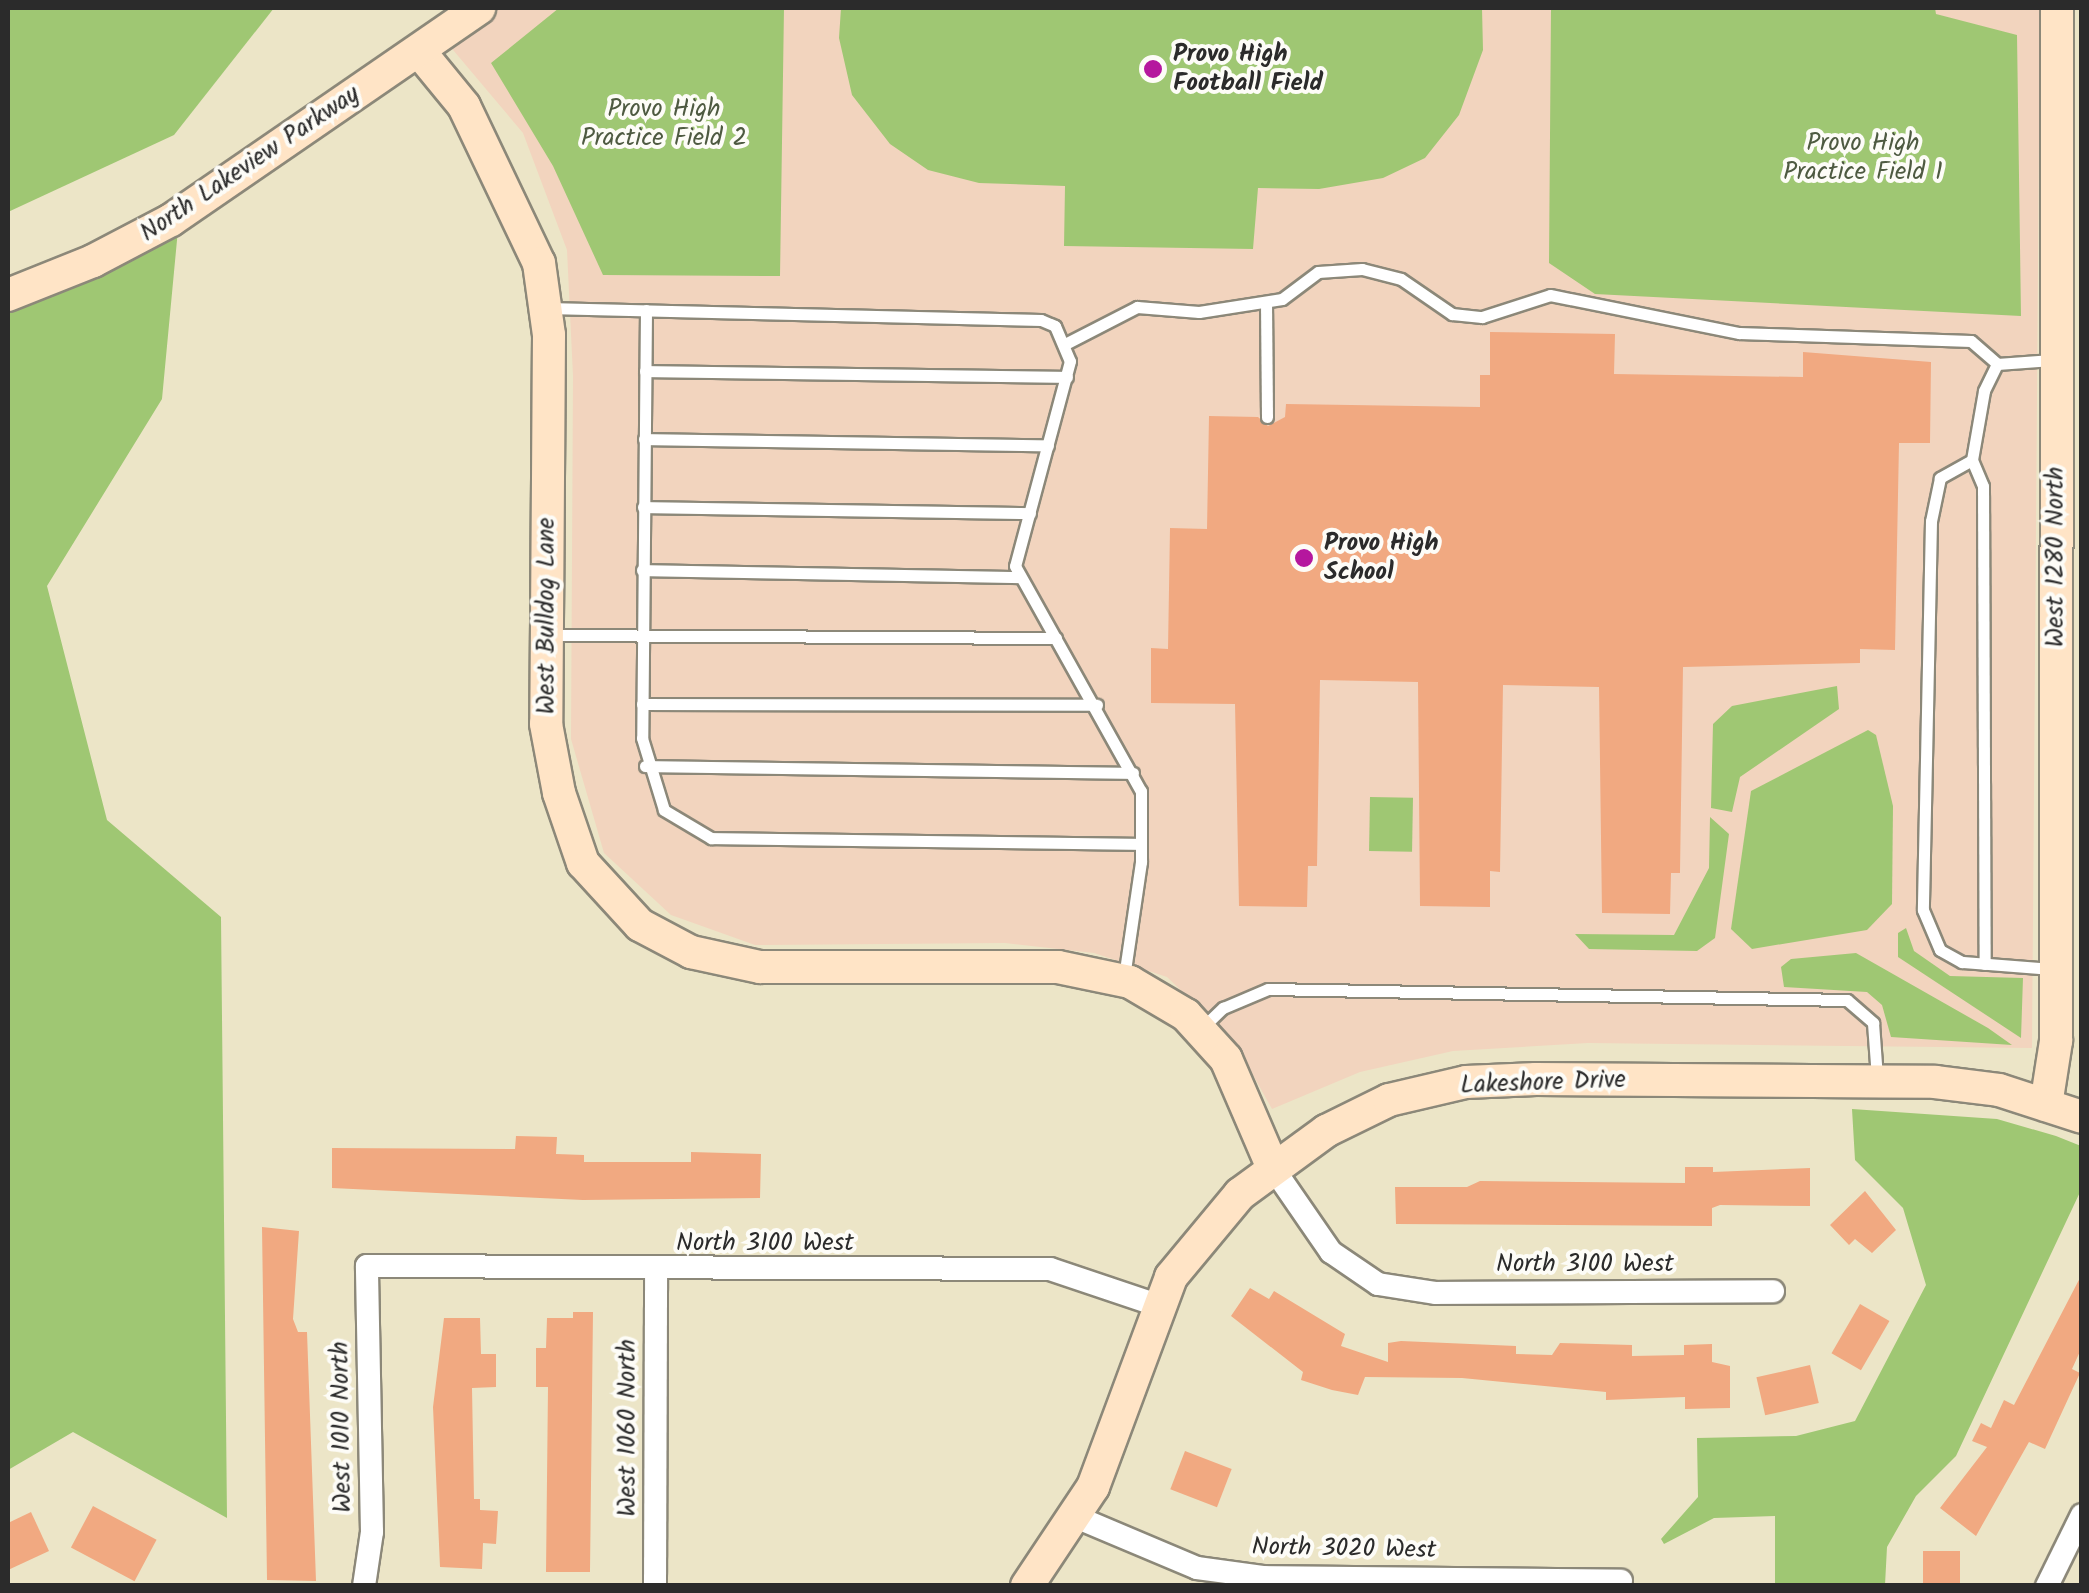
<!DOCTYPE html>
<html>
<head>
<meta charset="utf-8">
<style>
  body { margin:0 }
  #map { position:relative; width:2089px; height:1593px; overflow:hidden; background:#ece5c7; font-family:Kalam,sans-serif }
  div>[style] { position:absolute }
  .built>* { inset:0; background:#f2d4be }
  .green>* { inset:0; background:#9fc773; transform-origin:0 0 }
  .building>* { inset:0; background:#f1a981; transform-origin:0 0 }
  .roads { filter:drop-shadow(2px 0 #8c8879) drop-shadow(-2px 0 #8c8879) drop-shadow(0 2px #8c8879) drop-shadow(0 -2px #8c8879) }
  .lane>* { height:11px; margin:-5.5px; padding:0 5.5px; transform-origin:5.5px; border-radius:5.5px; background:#fff }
  .street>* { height:22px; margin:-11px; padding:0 11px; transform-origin:11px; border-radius:11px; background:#fff }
  .secondary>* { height:32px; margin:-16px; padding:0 16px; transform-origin:16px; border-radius:16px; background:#ffe4c6 }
  .dots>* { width:28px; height:28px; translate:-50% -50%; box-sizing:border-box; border:5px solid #fdfcf7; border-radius:50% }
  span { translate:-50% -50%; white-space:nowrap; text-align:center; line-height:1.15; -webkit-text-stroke:8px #fdfcf7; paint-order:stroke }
  .poi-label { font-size:25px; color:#2b2b2b; font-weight:700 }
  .left { translate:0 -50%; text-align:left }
  .park-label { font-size:25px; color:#4e5a41 }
  .street-label { font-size:25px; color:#2b2b2b }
  .frame { position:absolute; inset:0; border:10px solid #2b2b2b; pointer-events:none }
</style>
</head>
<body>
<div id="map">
  <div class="built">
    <i style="clip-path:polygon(456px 8px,2040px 8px,2032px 1048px,1588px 1043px,1453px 1051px,1360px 1072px,1272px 1109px,1234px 1041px,1167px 977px,1094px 953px,1005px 943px,755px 945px,671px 915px,604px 853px,571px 739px,573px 376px,567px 250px,523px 133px,432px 25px)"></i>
  </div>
  <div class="green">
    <i style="clip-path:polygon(8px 8px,274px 8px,174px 135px,8px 212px)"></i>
    <i style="clip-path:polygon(559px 8px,784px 8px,780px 276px,603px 275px,553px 166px,491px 63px)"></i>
    <i style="clip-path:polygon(841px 8px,1482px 8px,1483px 50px,1459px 115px,1425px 158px,1383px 178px,1319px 189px,1258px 188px,1253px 249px,1064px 246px,1065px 186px,979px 183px,928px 170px,890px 144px,852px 95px,839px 38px)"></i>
    <i style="clip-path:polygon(1551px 8px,1935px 8px,1936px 14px,2017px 35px,2021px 316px,1595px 294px,1549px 263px)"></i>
    <i style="clip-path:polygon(179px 219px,162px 399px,47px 586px,107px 820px,221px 917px,227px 1518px,73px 1432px,8px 1470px,8px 283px)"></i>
    <i style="clip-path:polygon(1837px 686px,1839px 709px,1740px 777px,1732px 812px,1711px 808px,1713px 724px,1732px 706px)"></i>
    <i style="clip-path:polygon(1868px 730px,1876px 735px,1893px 806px,1892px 904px,1867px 930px,1752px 949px,1731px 929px,1751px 791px)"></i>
    <i style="left:1370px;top:797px;width:43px;height:54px;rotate:1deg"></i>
    <i style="clip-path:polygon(1710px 817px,1729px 834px,1715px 938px,1697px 951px,1589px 949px,1575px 934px,1674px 935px,1709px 868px)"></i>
    <i style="clip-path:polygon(1906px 928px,1914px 951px,1950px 976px,2023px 978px,2021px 1038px,1898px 957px,1898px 933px)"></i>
    <i style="clip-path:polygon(1856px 953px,1988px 1028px,2012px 1045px,1891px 1037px,1882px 1005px,1867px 992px,1784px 987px,1781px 967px,1791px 959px)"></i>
    <i style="clip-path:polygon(1852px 1109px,1997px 1119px,2056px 1136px,2081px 1146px,2081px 1190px,1956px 1456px,1916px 1496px,1887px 1547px,1885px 1585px,1775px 1585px,1775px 1516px,1714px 1518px,1664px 1544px,1661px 1539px,1698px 1497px,1697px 1438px,1796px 1436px,1855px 1421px,1926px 1285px,1903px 1208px,1855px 1160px)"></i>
  </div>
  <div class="building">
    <i style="clip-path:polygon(1490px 332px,1615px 334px,1614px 374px,1803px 377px,1803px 352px,1931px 362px,1930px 443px,1899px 443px,1895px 650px,1860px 649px,1860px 663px,1683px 667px,1680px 873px,1671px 873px,1670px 914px,1602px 913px,1599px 687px,1503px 685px,1500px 872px,1490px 871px,1490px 907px,1420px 906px,1418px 682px,1320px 680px,1317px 866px,1308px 866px,1307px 907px,1239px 906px,1235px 704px,1151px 703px,1151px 648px,1168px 649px,1170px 528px,1207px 529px,1209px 416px,1258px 417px,1268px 426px,1285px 417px,1286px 404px,1480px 407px,1480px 375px,1490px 375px)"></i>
    <i style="clip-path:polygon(516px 1136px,557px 1137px,556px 1154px,584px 1155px,584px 1162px,691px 1162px,691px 1152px,761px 1154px,760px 1198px,583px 1200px,332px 1188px,332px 1148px,515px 1149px)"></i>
    <i style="clip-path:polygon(1685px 1167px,1713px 1167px,1713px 1172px,1810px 1168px,1810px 1206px,1720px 1205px,1712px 1208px,1712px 1226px,1396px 1224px,1395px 1187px,1467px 1187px,1480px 1181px,1685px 1183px)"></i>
    <i style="clip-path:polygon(1865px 1191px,1896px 1230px,1872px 1253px,1855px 1239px,1849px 1245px,1830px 1225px)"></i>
    <i style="clip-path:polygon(262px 1227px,299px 1231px,293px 1319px,298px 1332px,307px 1332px,316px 1581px,267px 1580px)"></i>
    <i style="clip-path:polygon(2082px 1274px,2082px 1347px,2072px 1369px,2080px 1373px,2045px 1449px,2029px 1442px,1976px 1536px,1940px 1508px,1987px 1447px,1972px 1441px,1981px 1423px,1991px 1428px,2004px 1400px,2014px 1405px)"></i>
    <i style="clip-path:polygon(1250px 1288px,1269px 1299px,1274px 1291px,1345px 1334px,1341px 1346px,1388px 1362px,1388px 1343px,1401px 1341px,1516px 1346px,1516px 1354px,1552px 1355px,1560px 1343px,1632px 1345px,1632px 1356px,1684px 1355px,1684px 1345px,1712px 1344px,1712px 1362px,1730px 1366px,1730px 1408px,1685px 1409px,1685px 1397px,1606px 1400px,1606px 1392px,1462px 1378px,1365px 1377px,1358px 1395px,1332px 1390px,1301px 1380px,1303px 1372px,1231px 1316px)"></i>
    <i style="left:1860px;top:1304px;width:34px;height:57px;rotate:30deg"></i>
    <i style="clip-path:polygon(573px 1312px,593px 1312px,590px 1572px,546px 1572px,548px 1387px,536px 1387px,536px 1348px,546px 1348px,547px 1318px,573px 1318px)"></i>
    <i style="clip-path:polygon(444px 1318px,480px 1318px,481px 1354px,496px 1354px,496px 1387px,472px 1388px,474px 1499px,480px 1499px,480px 1510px,498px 1511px,496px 1544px,483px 1543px,482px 1569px,440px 1567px,433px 1407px)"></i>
    <i style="left:1810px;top:1365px;width:39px;height:55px;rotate:77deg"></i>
    <i style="left:1185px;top:1451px;width:50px;height:41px;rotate:21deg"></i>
    <i style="left:93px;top:1506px;width:72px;height:47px;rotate:28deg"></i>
    <i style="clip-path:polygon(31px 1512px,49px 1551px,8px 1570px,8px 1523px)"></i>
    <i style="left:1923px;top:1551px;width:37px;height:35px"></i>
  </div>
  <div class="roads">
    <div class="lane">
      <i style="left:1266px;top:302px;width:115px;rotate:89.5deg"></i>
      <i style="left:547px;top:308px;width:494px;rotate:1.4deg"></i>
      <i style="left:1041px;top:320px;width:15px;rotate:23deg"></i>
      <i style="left:1055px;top:326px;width:38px;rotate:67deg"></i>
      <i style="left:1070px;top:361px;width:212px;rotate:105deg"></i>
      <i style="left:1015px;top:566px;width:258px;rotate:60.8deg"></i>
      <i style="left:1141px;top:791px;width:71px;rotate:90deg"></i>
      <i style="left:1141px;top:862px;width:116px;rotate:98.4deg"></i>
      <i style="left:646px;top:310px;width:428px;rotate:90.5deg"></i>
      <i style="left:642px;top:738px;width:75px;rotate:73deg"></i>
      <i style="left:664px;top:810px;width:55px;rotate:30.8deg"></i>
      <i style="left:711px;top:838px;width:430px;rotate:0.8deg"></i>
      <i style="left:1067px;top:343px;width:79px;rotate:-27.2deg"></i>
      <i style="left:1137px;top:307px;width:62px;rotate:4.6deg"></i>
      <i style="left:1199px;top:312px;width:84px;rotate:-8.9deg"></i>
      <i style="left:1282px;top:299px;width:45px;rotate:-36.9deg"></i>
      <i style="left:1318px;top:272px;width:44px;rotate:-3.9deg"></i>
      <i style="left:1362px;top:269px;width:40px;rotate:14.4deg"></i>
      <i style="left:1401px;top:279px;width:62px;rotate:34.5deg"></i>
      <i style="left:1452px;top:314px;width:30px;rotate:6deg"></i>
      <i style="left:1482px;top:317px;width:71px;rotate:-17.9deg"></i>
      <i style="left:1550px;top:295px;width:193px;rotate:11.4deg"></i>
      <i style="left:1739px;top:333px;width:232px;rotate:2deg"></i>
      <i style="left:1971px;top:341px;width:35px;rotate:41deg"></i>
      <i style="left:2052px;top:360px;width:55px;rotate:175.8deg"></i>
      <i style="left:1997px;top:364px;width:30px;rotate:116deg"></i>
      <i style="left:1984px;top:391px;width:70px;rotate:99.9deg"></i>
      <i style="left:1972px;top:460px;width:37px;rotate:151deg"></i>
      <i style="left:1940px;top:478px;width:44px;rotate:101.8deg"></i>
      <i style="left:1931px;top:521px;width:389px;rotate:91.2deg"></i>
      <i style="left:1923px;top:910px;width:43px;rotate:67deg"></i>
      <i style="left:1940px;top:950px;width:25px;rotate:29deg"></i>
      <i style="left:1962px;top:962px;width:91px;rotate:4.4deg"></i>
      <i style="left:645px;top:371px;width:422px;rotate:0.8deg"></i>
      <i style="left:644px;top:439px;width:404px;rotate:0.9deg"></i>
      <i style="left:1972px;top:460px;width:28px;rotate:67deg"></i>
      <i style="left:1983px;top:486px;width:478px;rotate:89.8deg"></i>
      <i style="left:643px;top:507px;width:387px;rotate:0.9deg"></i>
      <i style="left:642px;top:570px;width:377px;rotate:1.1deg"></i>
      <i style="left:550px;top:635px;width:506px;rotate:0.34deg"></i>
      <i style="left:642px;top:704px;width:455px;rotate:0.1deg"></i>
      <i style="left:645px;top:766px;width:488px;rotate:0.8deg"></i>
      <i style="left:1203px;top:1027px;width:28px;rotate:-44deg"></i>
      <i style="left:1223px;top:1008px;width:49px;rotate:-22.9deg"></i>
      <i style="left:1268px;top:989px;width:579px;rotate:1.09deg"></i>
      <i style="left:1847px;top:1000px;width:35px;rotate:41deg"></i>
      <i style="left:1873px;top:1023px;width:55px;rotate:85.8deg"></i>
    </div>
    <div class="street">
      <i style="left:1273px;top:1168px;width:102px;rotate:55.4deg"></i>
      <i style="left:1331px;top:1252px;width:57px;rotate:34.2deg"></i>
      <i style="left:1378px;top:1284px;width:59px;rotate:8.8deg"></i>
      <i style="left:1436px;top:1293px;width:337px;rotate:-0.3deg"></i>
      <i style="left:1076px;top:1517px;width:131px;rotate:22.9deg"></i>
      <i style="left:1197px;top:1568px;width:68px;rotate:7.7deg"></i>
      <i style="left:1264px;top:1577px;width:357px;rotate:0.6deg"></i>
      <i style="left:364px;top:1586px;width:55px;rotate:-81.6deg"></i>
      <i style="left:372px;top:1532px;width:266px;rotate:-91.1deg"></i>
      <i style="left:367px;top:1266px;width:683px;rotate:0.25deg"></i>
      <i style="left:1050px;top:1269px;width:113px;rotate:18.6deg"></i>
      <i style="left:655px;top:1586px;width:315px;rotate:-89.8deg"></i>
      <i style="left:2047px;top:1586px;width:79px;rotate:-63.8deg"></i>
    </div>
    <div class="secondary">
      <i style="left:419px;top:51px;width:71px;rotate:50.7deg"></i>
      <i style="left:464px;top:106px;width:174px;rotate:64.5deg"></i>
      <i style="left:539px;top:263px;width:73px;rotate:82.1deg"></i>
      <i style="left:549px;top:335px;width:389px;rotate:90.4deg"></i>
      <i style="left:546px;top:724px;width:70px;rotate:79.3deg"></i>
      <i style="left:559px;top:793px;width:74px;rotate:71.1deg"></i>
      <i style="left:583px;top:863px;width:84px;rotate:47.4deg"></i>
      <i style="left:640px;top:925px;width:58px;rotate:27.9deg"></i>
      <i style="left:691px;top:952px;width:71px;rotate:12.3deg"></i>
      <i style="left:760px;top:967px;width:298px"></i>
      <i style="left:1058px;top:967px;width:74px;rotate:11.8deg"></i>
      <i style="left:1130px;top:982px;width:65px;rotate:30.5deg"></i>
      <i style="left:1186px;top:1015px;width:59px;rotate:47.7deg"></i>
      <i style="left:1226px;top:1059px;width:119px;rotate:66.7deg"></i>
      <i style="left:8px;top:295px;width:92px;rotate:-21.8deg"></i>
      <i style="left:93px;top:261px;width:88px;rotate:-27.7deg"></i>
      <i style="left:171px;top:220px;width:374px;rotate:-34.5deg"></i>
      <i style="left:2046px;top:1105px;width:65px;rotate:-81.1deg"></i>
      <i style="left:2056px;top:1041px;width:1033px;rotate:-89.94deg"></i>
      <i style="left:1027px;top:1586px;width:119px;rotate:-56.3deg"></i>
      <i style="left:1093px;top:1487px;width:224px;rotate:-69.6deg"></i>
      <i style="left:1171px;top:1277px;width:108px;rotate:-50.3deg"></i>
      <i style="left:1240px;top:1194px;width:107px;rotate:-36.2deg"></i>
      <i style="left:1326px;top:1131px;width:70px;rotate:-26.2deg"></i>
      <i style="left:1389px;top:1100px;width:79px;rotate:-13.2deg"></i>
      <i style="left:1466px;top:1082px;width:70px;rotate:-2.5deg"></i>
      <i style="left:1536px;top:1079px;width:399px;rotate:0.4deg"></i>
      <i style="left:1935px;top:1082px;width:64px;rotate:7.1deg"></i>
      <i style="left:1999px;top:1090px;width:87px;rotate:18deg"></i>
    </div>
  </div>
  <div class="dots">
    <i style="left:1153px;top:69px;background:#b5179e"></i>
    <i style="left:1304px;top:558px;background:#b5179e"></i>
  </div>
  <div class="poi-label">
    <span class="left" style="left:1173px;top:69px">Provo High<br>Football Field</span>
    <span class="left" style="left:1324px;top:558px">Provo High<br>School</span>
  </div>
  <div class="park-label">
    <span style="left:664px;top:124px">Provo High<br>Practice Field 2</span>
    <span style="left:1863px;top:158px">Provo High<br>Practice Field 1</span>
  </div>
  <div class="street-label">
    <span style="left:250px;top:164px;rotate:-34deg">North Lakeview Parkway</span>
    <span style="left:2056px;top:557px;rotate:-90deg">West 1280 North</span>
    <span style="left:547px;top:616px;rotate:-90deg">West Bulldog Lane</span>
    <span style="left:1543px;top:1083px;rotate:-2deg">Lakeshore Drive</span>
    <span style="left:765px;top:1243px">North 3100 West</span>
    <span style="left:1585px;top:1264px">North 3100 West</span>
    <span style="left:342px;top:1427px;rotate:-91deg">West 1010 North</span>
    <span style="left:628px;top:1428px;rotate:-90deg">West 1060 North</span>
    <span style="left:1344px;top:1549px;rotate:1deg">North 3020 West</span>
  </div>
  <div class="frame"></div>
</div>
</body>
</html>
